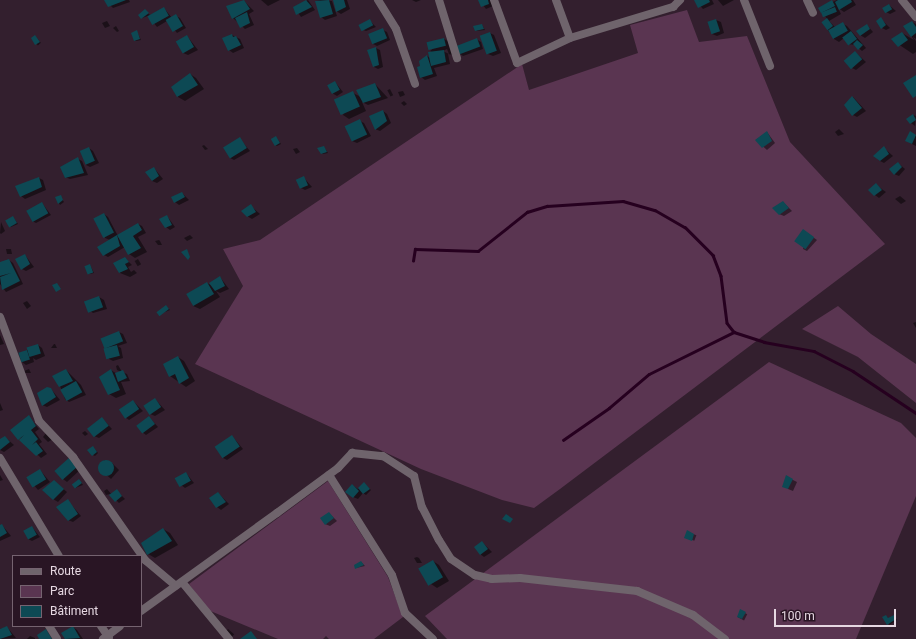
<!DOCTYPE html>
<html>
<head>
<meta charset="utf-8">
<style>
  body { margin:0 }
  #map { position:relative; width:916px; height:639px; overflow:hidden; background:#331f2e; font-family:Roboto,sans-serif }
  div>[style] { position:absolute }
  .green>* { inset:0; background:#5a3551 }
  .shadow>* { inset:0; background:#0007; transform-origin:0 0 }
  .stream>* { height:2.5px; margin:-1.25px; padding:0 1.25px; transform-origin:1.25px; border-radius:1.25px; background:#26001f }
  .building>* { inset:0; background:#0d4954; transform-origin:0 0 }
  .round { border-radius:50% }
  .street>* { height:8px; margin:-4px; padding:0 4px; transform-origin:4px; border-radius:4px; background:#6f646c }
  span { translate:-50% -50%; white-space:nowrap; text-align:center; line-height:1.15; -webkit-text-stroke:3.5px #291524; paint-order:stroke }
  .legend { position:absolute; left:12px; top:555px; width:130px; height:72px; box-sizing:border-box; background:#291524; border:1px solid #756370; margin:0; padding:5px 7px; list-style:none; font-size:12px; color:#e6d8e2 }
  .legend li { display:flex; align-items:center; gap:8px; height:20px }
  .legend b { width:20px; border:1px solid #756370 }
  .scale { position:absolute; left:774px; top:609px; width:122px; height:18px; box-sizing:border-box; border:2px solid #e6d8e2; border-top:0; padding-left:5px; font-size:12px; line-height:14px; white-space:nowrap; color:#e6d8e2; -webkit-text-stroke:3px #291524; paint-order:stroke }
</style>
</head>
<body>
<div id="map">
  <div class="green">
    <i style="clip-path:polygon(687px 10px,699px 42px,747px 36px,790px 142px,885px 244px,560px 489px,534px 508px,502px 500px,421px 469px,195px 364px,243px 286px,223px 249px,260px 240px,522px 64px,529px 90px,638px 53px,630px 25px)"></i>
    <i style="clip-path:polygon(838px 306px,871px 334px,916px 364px,916px 403px,858px 357px,802px 329px)"></i>
    <i style="clip-path:polygon(769px 362px,901px 423px,916px 438px,916px 496px,856px 639px,447px 639px,425px 616px)"></i>
    <i style="clip-path:polygon(328px 481px,388px 577px,403px 617px,374px 639px,329px 639px,326px 636px,323px 639px,278px 639px,208px 610px,189px 584px)"></i>
  </div>
  <div class="shadow">
    <i style="clip-path:polygon(105px 0,129px 0,130px 2px,113px 8px)"></i>
    <i style="clip-path:polygon(261px 0,280px 0,268px 6px)"></i>
    <i style="clip-path:polygon(308px 0,315px 10px,301px 17px,294px 7px)"></i>
    <i style="clip-path:polygon(321px 0,332px 1px,337px 16px,325px 20px,321px 17px,316px 1px)"></i>
    <i style="clip-path:polygon(334px 0,347px 0,350px 9px,341px 14px,336px 11px)"></i>
    <i style="clip-path:polygon(412px 0,421px 0,416px 2px)"></i>
    <i style="clip-path:polygon(479px 0,491px 0,493px 6px,486px 9px)"></i>
    <i style="clip-path:polygon(695px 0,712px 0,714px 4px,703px 9px)"></i>
    <i style="clip-path:polygon(718px 0,734px 0,723px 6px)"></i>
    <i style="clip-path:polygon(837px 0,853px 0,856px 5px,844px 12px,838px 8px,841px 14px,829px 21px,836px 28px,843px 24px,847px 26px,866px 48px,862px 51px,855px 45px,848px 44px,844px 38px,839px 42px,834px 39px,827px 29px,827px 19px,820px 8px)"></i>
    <i style="clip-path:polygon(244px 1px,254px 11px,249px 14px,254px 25px,245px 29px,233px 18px)"></i>
    <i style="clip-path:polygon(889px 5px,896px 11px,890px 14px,886px 12px)"></i>
    <i style="clip-path:polygon(164px 8px,172px 18px,176px 16px,180px 18px,186px 28px,177px 33px,167px 21px,157px 27px,148px 16px,142px 18px,145px 10px,150px 15px)"></i>
    <i style="clip-path:polygon(881px 19px,890px 28px,886px 30px,882px 28px)"></i>
    <i style="clip-path:polygon(716px 20px,721px 22px,724px 33px,717px 36px,712px 34px)"></i>
    <i style="clip-path:polygon(107px 21px,110px 26px,105px 28px,102px 23px)"></i>
    <i style="clip-path:polygon(370px 21px,376px 27px,366px 31px,361px 29px)"></i>
    <i style="clip-path:polygon(912px 22px,916px 24px,916px 39px,913px 37px,916px 41px,916px 52px,913px 54px,892px 40px,902px 33px,914px 40px,905px 27px)"></i>
    <i style="clip-path:polygon(482px 25px,485px 30px,476px 31px)"></i>
    <i style="clip-path:polygon(867px 25px,873px 32px,865px 38px,860px 35px)"></i>
    <i style="clip-path:polygon(116px 26px,119px 31px,117px 32px,113px 28px)"></i>
    <i style="clip-path:polygon(383px 30px,387px 32px,390px 40px,377px 46px,373px 44px)"></i>
    <i style="clip-path:polygon(137px 32px,141px 40px,136px 41px,134px 40px)"></i>
    <i style="clip-path:polygon(490px 33px,494px 35px,501px 53px,493px 56px,488px 54px)"></i>
    <i style="clip-path:polygon(232px 35px,240px 39px,244px 48px,233px 53px,229px 50px)"></i>
    <i style="left:35px;top:36px;width:9px;height:4px;rotate:49deg"></i>
    <i style="clip-path:polygon(187px 36px,198px 50px,188px 55px,183px 53px)"></i>
    <i style="clip-path:polygon(evenodd,444px 39px,448px 41px,453px 55px,448px 54px,450px 64px,434px 68px,437px 76px,425px 80px,421px 77px,420px 61px,427px 56px,430px 58px,434px 53px,430px 51px,444px 39px,447px 49px,449px 54px,443px 51px,447px 49px)"></i>
    <i style="clip-path:polygon(476px 39px,481px 42px,483px 49px,463px 56px,459px 53px)"></i>
    <i style="clip-path:polygon(376px 48px,380px 50px,383px 67px,378px 69px,374px 67px)"></i>
    <i style="clip-path:polygon(855px 52px,866px 62px,856px 70px,852px 68px)"></i>
    <i style="clip-path:polygon(190px 74px,196px 78px,204px 89px,185px 101px,178px 97px,172px 88px)"></i>
    <i style="clip-path:polygon(335px 82px,343px 92px,337px 96px,332px 93px)"></i>
    <i style="clip-path:polygon(375px 84px,388px 98px,368px 105px,362px 102px,366px 111px,349px 119px,343px 115px,353px 93px,361px 97px)"></i>
    <i style="left:390px;top:89px;width:7px;height:3px;rotate:63deg"></i>
    <i style="clip-path:polygon(403px 91px,405px 95px,400px 97px,398px 92px)"></i>
    <i style="clip-path:polygon(853px 97px,866px 111px,857px 117px,853px 115px)"></i>
    <i style="clip-path:polygon(404px 101px,407px 104px,404px 106px,401px 103px)"></i>
    <i style="clip-path:polygon(383px 111px,387px 114px,391px 123px,380px 131px,375px 129px)"></i>
    <i style="clip-path:polygon(913px 115px,916px 116px,915px 126px,911px 123px)"></i>
    <i style="clip-path:polygon(360px 121px,364px 123px,371px 136px,357px 143px,352px 141px)"></i>
    <i style="clip-path:polygon(839px 129px,844px 134px,838px 136px,835px 132px)"></i>
    <i style="clip-path:polygon(767px 132px,775px 143px,767px 150px,756px 140px)"></i>
    <i style="clip-path:polygon(910px 132px,916px 136px,916px 146px,910px 143px)"></i>
    <i style="clip-path:polygon(276px 137px,281px 144px,277px 146px,275px 145px)"></i>
    <i style="clip-path:polygon(240px 139px,250px 151px,234px 160px,230px 158px)"></i>
    <i style="clip-path:polygon(204px 145px,208px 149px,205px 150px,202px 146px)"></i>
    <i style="clip-path:polygon(324px 147px,328px 153px,323px 154px,321px 153px)"></i>
    <i style="clip-path:polygon(89px 148px,93px 151px,99px 163px,90px 167px,86px 165px)"></i>
    <i style="clip-path:polygon(297px 148px,300px 152px,296px 154px,293px 149px)"></i>
    <i style="clip-path:polygon(884px 148px,893px 156px,884px 163px,880px 161px)"></i>
    <i style="clip-path:polygon(78px 159px,82px 161px,88px 175px,70px 179px,65px 177px)"></i>
    <i style="clip-path:polygon(898px 163px,905px 169px,899px 176px,894px 174px)"></i>
    <i style="clip-path:polygon(154px 168px,163px 179px,157px 183px,152px 181px)"></i>
    <i style="clip-path:polygon(39px 178px,43px 180px,46px 190px,25px 199px,21px 196px)"></i>
    <i style="clip-path:polygon(304px 178px,312px 187px,305px 190px,301px 188px)"></i>
    <i style="clip-path:polygon(876px 185px,886px 192px,879px 198px,875px 195px)"></i>
    <i style="clip-path:polygon(182px 193px,189px 200px,179px 205px,175px 202px)"></i>
    <i style="clip-path:polygon(60px 196px,64px 202px,60px 205px,56px 198px)"></i>
    <i style="clip-path:polygon(900px 196px,906px 201px,901px 204px,895px 199px)"></i>
    <i style="clip-path:polygon(783px 202px,792px 211px,784px 216px,779px 214px)"></i>
    <i style="clip-path:polygon(42px 203px,51px 215px,36px 223px,32px 221px)"></i>
    <i style="clip-path:polygon(251px 206px,260px 214px,252px 219px,247px 216px)"></i>
    <i style="clip-path:polygon(104px 214px,108px 217px,118px 236px,138px 224px,142px 226px,146px 233px,138px 237px,147px 252px,135px 258px,129px 254px,125px 247px,108px 257px,104px 255px,110px 240px,105px 238px)"></i>
    <i style="clip-path:polygon(167px 216px,175px 227px,170px 230px,166px 227px)"></i>
    <i style="clip-path:polygon(13px 217px,18px 224px,11px 227px,9px 226px)"></i>
    <i style="clip-path:polygon(1px 222px,5px 231px,1px 234px,0 233px)"></i>
    <i style="clip-path:polygon(807px 233px,817px 240px,807px 251px,803px 249px)"></i>
    <i style="clip-path:polygon(190px 235px,193px 238px,187px 241px,184px 238px)"></i>
    <i style="clip-path:polygon(159px 240px,160px 241px,162px 245px,158px 245px,155px 241px)"></i>
    <i style="clip-path:polygon(6px 249px,11px 249px,12px 254px,7px 254px)"></i>
    <i style="clip-path:polygon(25px 255px,34px 267px,26px 271px,22px 269px)"></i>
    <i style="clip-path:polygon(125px 258px,132px 265px,128px 267px,131px 272px,134px 270px,137px 273px,130px 277px,120px 273px,115px 264px)"></i>
    <i style="left:138px;top:259px;width:6px;height:4px;rotate:59deg"></i>
    <i style="clip-path:polygon(9px 260px,13px 263px,23px 284px,6px 292px,0 284px,0 263px)"></i>
    <i style="clip-path:polygon(90px 265px,94px 273px,90px 274px,88px 273px)"></i>
    <i style="clip-path:polygon(220px 277px,229px 289px,220px 293px,216px 291px,220px 297px,200px 309px,193px 306px,207px 283px,213px 286px)"></i>
    <i style="clip-path:polygon(99px 297px,104px 300px,107px 309px,93px 313px,89px 310px)"></i>
    <i style="clip-path:polygon(27px 301px,31px 306px,27px 309px,23px 303px)"></i>
    <i style="clip-path:polygon(166px 306px,170px 310px,160px 314px)"></i>
    <i style="clip-path:polygon(916px 322px,916px 328px,913px 323px)"></i>
    <i style="clip-path:polygon(119px 332px,123px 334px,127px 343px,118px 346px,121px 348px,123px 358px,113px 361px,109px 359px,105px 347px)"></i>
    <i style="clip-path:polygon(0 335px,4px 344px,0 345px)"></i>
    <i style="clip-path:polygon(54px 344px,55px 344px,57px 348px,51px 348px)"></i>
    <i style="clip-path:polygon(38px 345px,42px 348px,45px 356px,36px 360px,33px 358px,34px 362px,26px 365px,22px 362px,19px 354px)"></i>
    <i style="clip-path:polygon(178px 357px,184px 361px,195px 381px,186px 387px,170px 376px)"></i>
    <i style="clip-path:polygon(118px 365px,122px 372px,127px 374px,130px 381px,121px 382px,126px 394px,116px 398px,109px 394px,111px 370px,117px 374px,121px 372px,117px 370px,116px 366px)"></i>
    <i style="clip-path:polygon(29px 369px,31px 373px,25px 373px,24px 371px)"></i>
    <i style="clip-path:polygon(66px 370px,81px 385px,86px 395px,69px 402px,65px 399px,60px 386px)"></i>
    <i style="clip-path:polygon(51px 389px,60px 400px,47px 407px,42px 405px)"></i>
    <i style="clip-path:polygon(155px 399px,165px 410px,155px 416px,150px 414px)"></i>
    <i style="clip-path:polygon(133px 401px,143px 411px,129px 420px,125px 417px)"></i>
    <i style="clip-path:polygon(0 403px,3px 410px,0 411px)"></i>
    <i style="clip-path:polygon(29px 417px,39px 429px,35px 432px,42px 442px,39px 444px,47px 454px,41px 458px,12px 430px)"></i>
    <i style="clip-path:polygon(149px 417px,158px 427px,146px 435px,142px 432px)"></i>
    <i style="clip-path:polygon(102px 418px,112px 429px,99px 438px,94px 436px)"></i>
    <i style="clip-path:polygon(85px 431px,88px 434px,85px 436px,82px 433px)"></i>
    <i style="clip-path:polygon(46px 433px,53px 439px,48px 442px,43px 437px)"></i>
    <i style="clip-path:polygon(232px 436px,243px 449px,227px 460px,223px 458px)"></i>
    <i style="clip-path:polygon(5px 437px,14px 445px,4px 452px,0 450px,0 440px)"></i>
    <i style="clip-path:polygon(93px 447px,98px 453px,95px 456px,93px 455px)"></i>
    <i style="clip-path:polygon(74px 460px,81px 469px,67px 482px,63px 479px)"></i>
    <i style="clip-path:polygon(104px 460px,112px 463px,119px 470px,111px 479px,99px 468px)"></i>
    <i style="clip-path:polygon(40px 470px,50px 482px,38px 490px,28px 478px)"></i>
    <i style="clip-path:polygon(186px 473px,194px 483px,185px 488px,181px 485px)"></i>
    <i style="clip-path:polygon(0 475px,3px 480px,0 481px)"></i>
    <i style="clip-path:polygon(787px 477px,797px 482px,793px 491px,788px 489px)"></i>
    <i style="clip-path:polygon(54px 481px,67px 492px,58px 502px,53px 499px)"></i>
    <i style="clip-path:polygon(81px 482px,83px 485px,75px 488px)"></i>
    <i style="clip-path:polygon(364px 483px,371px 490px,366px 495px,363px 493px,358px 499px,353px 497px,352px 485px,358px 489px)"></i>
    <i style="clip-path:polygon(107px 489px,112px 495px,117px 491px,125px 499px,119px 503px,110px 494px,106px 495px,104px 491px)"></i>
    <i style="clip-path:polygon(218px 493px,229px 504px,221px 510px,217px 507px)"></i>
    <i style="clip-path:polygon(68px 501px,81px 516px,73px 522px,68px 520px)"></i>
    <i style="clip-path:polygon(329px 513px,337px 521px,330px 526px,325px 524px)"></i>
    <i style="clip-path:polygon(2px 525px,11px 536px,0 541px,0 526px)"></i>
    <i style="clip-path:polygon(32px 527px,40px 537px,32px 541px,28px 539px)"></i>
    <i style="clip-path:polygon(163px 529px,170px 533px,178px 545px,155px 558px,148px 554px)"></i>
    <i style="left:688px;top:532px;width:9px;height:6px;rotate:21deg"></i>
    <i style="clip-path:polygon(482px 542px,492px 552px,484px 557px,480px 554px)"></i>
    <i style="clip-path:polygon(417px 557px,419px 558px,422px 563px,417px 563px,414px 558px)"></i>
    <i style="clip-path:polygon(433px 561px,439px 565px,449px 581px,437px 588px,431px 584px)"></i>
    <i style="clip-path:polygon(361px 562px,365px 566px,356px 568px)"></i>
    <i style="left:741px;top:611px;width:7px;height:7px;rotate:27deg"></i>
    <i style="clip-path:polygon(886px 616px,889px 619px,894px 616px,897px 620px,889px 625px)"></i>
    <i style="clip-path:polygon(7px 627px,16px 638px,0 639px,0 629px)"></i>
    <i style="clip-path:polygon(73px 627px,77px 630px,83px 639px,66px 639px,62px 633px)"></i>
    <i style="left:228px;top:629px;width:8px;height:4px;rotate:40deg"></i>
    <i style="clip-path:polygon(30px 636px,35px 638px,35px 639px,27px 639px)"></i>
  </div>
  <div class="stream">
    <i style="left:413px;top:261px;width:12px;rotate:-81deg"></i>
    <i style="left:415px;top:249px;width:63px;rotate:1.8deg"></i>
    <i style="left:478px;top:251px;width:63px;rotate:-38.5deg"></i>
    <i style="left:527px;top:212px;width:21px;rotate:-17deg"></i>
    <i style="left:547px;top:206px;width:76px;rotate:-3.8deg"></i>
    <i style="left:623px;top:201px;width:33px;rotate:16deg"></i>
    <i style="left:655px;top:210px;width:34px;rotate:30deg"></i>
    <i style="left:685px;top:227px;width:40px;rotate:45deg"></i>
    <i style="left:713px;top:255px;width:22px;rotate:69deg"></i>
    <i style="left:721px;top:276px;width:47px;rotate:82.7deg"></i>
    <i style="left:727px;top:323px;width:11px;rotate:52deg"></i>
    <i style="left:734px;top:332px;width:32px;rotate:18deg"></i>
    <i style="left:764px;top:342px;width:51px;rotate:10.2deg"></i>
    <i style="left:814px;top:351px;width:44px;rotate:27.1deg"></i>
    <i style="left:853px;top:371px;width:76px;rotate:33.7deg"></i>
    <i style="left:563px;top:440px;width:56px;rotate:-34.8deg"></i>
    <i style="left:609px;top:408px;width:52px;rotate:-40.4deg"></i>
    <i style="left:649px;top:374px;width:95px;rotate:-26.3deg"></i>
  </div>
  <div class="building">
    <i style="clip-path:polygon(104px 0,126px 0,108px 7px)"></i>
    <i style="clip-path:polygon(244px 0,250px 9px,232px 19px,226px 6px)"></i>
    <i style="clip-path:polygon(306px 0,312px 7px,296px 15px,293px 7px)"></i>
    <i style="clip-path:polygon(329px 0,333px 14px,320px 18px,315px 1px)"></i>
    <i style="clip-path:polygon(333px 0,344px 0,346px 7px,336px 12px)"></i>
    <i style="clip-path:polygon(478px 0,488px 0,489px 4px,481px 7px)"></i>
    <i style="clip-path:polygon(694px 0,709px 0,710px 2px,698px 8px)"></i>
    <i style="clip-path:polygon(832px 0,835px 6px,821px 13px,818px 8px)"></i>
    <i style="clip-path:polygon(838px 0,851px 0,852px 2px,839px 10px,835px 2px)"></i>
    <i style="left:889px;top:4px;width:6px;height:8px;rotate:59deg"></i>
    <i style="left:164px;top:7px;width:10px;height:19px;rotate:61deg"></i>
    <i style="left:835px;top:7px;width:5px;height:15px;rotate:68deg"></i>
    <i style="clip-path:polygon(145px 9px,149px 13px,141px 19px,138px 15px)"></i>
    <i style="clip-path:polygon(247px 12px,250px 23px,240px 28px,235px 18px)"></i>
    <i style="left:176px;top:14px;width:14px;height:12px;rotate:60deg"></i>
    <i style="clip-path:polygon(881px 17px,886px 25px,881px 29px,876px 21px)"></i>
    <i style="left:827px;top:18px;width:10px;height:7px;rotate:53deg"></i>
    <i style="left:370px;top:19px;width:7px;height:13px;rotate:63deg"></i>
    <i style="left:716px;top:19px;width:13px;height:9px;rotate:72deg"></i>
    <i style="clip-path:polygon(912px 21px,916px 27px,916px 33px,911px 37px,903px 26px)"></i>
    <i style="left:843px;top:22px;width:10px;height:17px;rotate:61deg"></i>
    <i style="clip-path:polygon(482px 24px,484px 29px,475px 31px,473px 26px)"></i>
    <i style="clip-path:polygon(867px 24px,870px 29px,860px 36px,856px 31px)"></i>
    <i style="left:383px;top:28px;width:11px;height:16px;rotate:68deg"></i>
    <i style="clip-path:polygon(137px 30px,140px 39px,134px 41px,131px 33px)"></i>
    <i style="left:851px;top:31px;width:10px;height:11px;rotate:53deg"></i>
    <i style="left:490px;top:32px;width:20px;height:11px;rotate:70deg"></i>
    <i style="clip-path:polygon(902px 32px,908px 40px,898px 47px,891px 39px)"></i>
    <i style="clip-path:polygon(232px 34px,233px 37px,236px 36px,241px 45px,228px 51px,222px 38px)"></i>
    <i style="clip-path:polygon(35px 35px,40px 42px,35px 45px,31px 38px)"></i>
    <i style="left:187px;top:35px;width:14px;height:13px;rotate:60deg"></i>
    <i style="left:444px;top:38px;width:8px;height:18px;rotate:76deg"></i>
    <i style="left:477px;top:38px;width:9px;height:22px;rotate:69deg"></i>
    <i style="clip-path:polygon(857px 40px,863px 45px,858px 50px,853px 44px)"></i>
    <i style="clip-path:polygon(376px 47px,379px 65px,373px 67px,367px 50px)"></i>
    <i style="clip-path:polygon(444px 50px,446px 62px,431px 66px,428px 52px)"></i>
    <i style="left:855px;top:51px;width:11px;height:15px;rotate:49deg"></i>
    <i style="clip-path:polygon(427px 55px,433px 74px,420px 78px,417px 67px,420px 66px,419px 61px)"></i>
    <i style="clip-path:polygon(190px 73px,198px 85px,177px 97px,171px 87px)"></i>
    <i style="clip-path:polygon(916px 75px,916px 96px,913px 98px,903px 83px)"></i>
    <i style="left:335px;top:81px;width:10px;height:9px;rotate:61deg"></i>
    <i style="clip-path:polygon(375px 83px,381px 97px,363px 103px,356px 90px)"></i>
    <i style="left:353px;top:91px;width:17px;height:21px;rotate:66deg"></i>
    <i style="clip-path:polygon(852px 96px,862px 108px,852px 116px,844px 105px)"></i>
    <i style="clip-path:polygon(383px 110px,387px 121px,375px 130px,369px 116px)"></i>
    <i style="clip-path:polygon(913px 114px,916px 120px,910px 124px,906px 119px)"></i>
    <i style="left:360px;top:119px;width:17px;height:17px;rotate:65deg"></i>
    <i style="clip-path:polygon(767px 131px,772px 141px,762px 148px,755px 140px)"></i>
    <i style="clip-path:polygon(910px 131px,916px 135px,912px 144px,905px 141px)"></i>
    <i style="left:276px;top:136px;width:8px;height:6px;rotate:60deg"></i>
    <i style="left:240px;top:137px;width:13px;height:20px;rotate:58deg"></i>
    <i style="clip-path:polygon(324px 146px,327px 152px,321px 154px,317px 148px)"></i>
    <i style="clip-path:polygon(884px 146px,889px 154px,880px 161px,873px 156px)"></i>
    <i style="left:89px;top:147px;width:15px;height:10px;rotate:67deg"></i>
    <i style="clip-path:polygon(78px 157px,84px 173px,65px 178px,60px 167px)"></i>
    <i style="clip-path:polygon(898px 162px,902px 167px,894px 175px,889px 169px)"></i>
    <i style="clip-path:polygon(154px 167px,159px 176px,152px 181px,145px 172px)"></i>
    <i style="left:304px;top:176px;width:10px;height:9px;rotate:66deg"></i>
    <i style="clip-path:polygon(39px 177px,42px 187px,20px 197px,15px 186px)"></i>
    <i style="clip-path:polygon(876px 183px,882px 190px,874px 196px,868px 190px)"></i>
    <i style="clip-path:polygon(182px 192px,185px 197px,174px 203px,171px 197px)"></i>
    <i style="clip-path:polygon(61px 195px,63px 200px,58px 204px,55px 197px)"></i>
    <i style="clip-path:polygon(783px 201px,789px 208px,779px 215px,772px 208px)"></i>
    <i style="left:42px;top:202px;width:13px;height:18px;rotate:61deg"></i>
    <i style="clip-path:polygon(251px 204px,256px 212px,247px 217px,241px 211px)"></i>
    <i style="left:104px;top:213px;width:22px;height:12px;rotate:63deg"></i>
    <i style="clip-path:polygon(167px 215px,172px 225px,165px 228px,159px 219px)"></i>
    <i style="left:13px;top:216px;width:8px;height:9px;rotate:60deg"></i>
    <i style="clip-path:polygon(138px 223px,142px 230px,133px 236px,141px 248px,128px 255px,117px 235px)"></i>
    <i style="left:803px;top:229px;width:14px;height:15px;rotate:36deg"></i>
    <i style="clip-path:polygon(117px 235px,120px 246px,103px 256px,97px 247px)"></i>
    <i style="clip-path:polygon(187px 249px,190px 257px,188px 260px,181px 252px)"></i>
    <i style="clip-path:polygon(25px 254px,30px 264px,21px 270px,15px 259px)"></i>
    <i style="clip-path:polygon(125px 257px,129px 262px,125px 264px,128px 269px,119px 273px,113px 263px)"></i>
    <i style="clip-path:polygon(9px 259px,20px 281px,2px 290px,0 277px,11px 273px,0 276px,0 262px)"></i>
    <i style="left:90px;top:264px;width:9px;height:6px;rotate:69deg"></i>
    <i style="clip-path:polygon(220px 276px,225px 286px,215px 291px,209px 283px)"></i>
    <i style="left:207px;top:282px;width:14px;height:24px;rotate:60deg"></i>
    <i style="clip-path:polygon(57px 283px,61px 289px,56px 292px,52px 285px)"></i>
    <i style="left:99px;top:296px;width:12px;height:16px;rotate:70deg"></i>
    <i style="left:166px;top:305px;width:5px;height:12px;rotate:53deg"></i>
    <i style="left:119px;top:331px;width:11px;height:20px;rotate:68deg"></i>
    <i style="left:38px;top:344px;width:10px;height:12px;rotate:73deg"></i>
    <i style="left:117px;top:345px;width:11px;height:14px;rotate:75deg"></i>
    <i style="left:27px;top:350px;width:10px;height:9px;rotate:73deg"></i>
    <i style="clip-path:polygon(178px 356px,189px 378px,179px 384px,175px 374px,169px 377px,163px 364px)"></i>
    <i style="clip-path:polygon(66px 369px,73px 381px,59px 387px,52px 376px)"></i>
    <i style="clip-path:polygon(111px 369px,120px 390px,108px 395px,99px 377px)"></i>
    <i style="clip-path:polygon(123px 370px,127px 378px,118px 382px,115px 373px)"></i>
    <i style="left:76px;top:381px;width:13px;height:18px;rotate:61deg"></i>
    <i style="clip-path:polygon(47px 387px,51px 388px,56px 397px,42px 406px,37px 393px)"></i>
    <i style="left:155px;top:398px;width:11px;height:14px;rotate:56deg"></i>
    <i style="left:133px;top:400px;width:11px;height:17px;rotate:56deg"></i>
    <i style="clip-path:polygon(29px 415px,36px 426px,31px 430px,38px 439px,32px 445px,36px 442px,43px 451px,36px 456px,19px 440px,24px 435px,18px 440px,10px 430px)"></i>
    <i style="left:149px;top:416px;width:10px;height:16px;rotate:53deg"></i>
    <i style="left:102px;top:417px;width:11px;height:19px;rotate:52deg"></i>
    <i style="left:232px;top:435px;width:14px;height:21px;rotate:56deg"></i>
    <i style="clip-path:polygon(5px 436px,10px 442px,0 450px,0 439px)"></i>
    <i style="clip-path:polygon(93px 446px,97px 452px,92px 456px,87px 450px)"></i>
    <i style="left:70px;top:457px;width:12px;height:21px;rotate:48deg"></i>
    <i class="round" style="left:98px;top:460px;width:16px;height:16px"></i>
    <i style="left:40px;top:469px;width:12px;height:16px;rotate:59deg"></i>
    <i style="left:186px;top:472px;width:10px;height:13px;rotate:61deg"></i>
    <i style="clip-path:polygon(786px 475px,793px 479px,788px 489px,782px 487px)"></i>
    <i style="left:79px;top:479px;width:5px;height:9px;rotate:53deg"></i>
    <i style="clip-path:polygon(54px 480px,64px 489px,53px 500px,42px 490px)"></i>
    <i style="clip-path:polygon(364px 482px,370px 489px,363px 494px,358px 488px)"></i>
    <i style="clip-path:polygon(352px 484px,359px 491px,353px 498px,345px 492px)"></i>
    <i style="clip-path:polygon(117px 489px,122px 496px,115px 502px,109px 495px)"></i>
    <i style="clip-path:polygon(218px 492px,226px 502px,216px 508px,209px 498px)"></i>
    <i style="clip-path:polygon(68px 499px,78px 514px,68px 521px,56px 507px)"></i>
    <i style="clip-path:polygon(329px 512px,334px 518px,325px 525px,320px 518px)"></i>
    <i style="clip-path:polygon(506px 514px,513px 519px,510px 523px,502px 519px)"></i>
    <i style="clip-path:polygon(2px 524px,7px 533px,0 537px,0 525px)"></i>
    <i style="left:32px;top:526px;width:10px;height:10px;rotate:61deg"></i>
    <i style="clip-path:polygon(163px 528px,172px 541px,147px 555px,141px 543px)"></i>
    <i style="clip-path:polygon(687px 530px,694px 534px,692px 541px,684px 538px)"></i>
    <i style="left:482px;top:541px;width:10px;height:10px;rotate:53deg"></i>
    <i style="left:433px;top:560px;width:20px;height:17px;rotate:60deg"></i>
    <i style="clip-path:polygon(361px 561px,364px 565px,355px 569px,354px 565px)"></i>
    <i style="clip-path:polygon(740px 609px,746px 612px,742px 619px,737px 617px)"></i>
    <i style="clip-path:polygon(886px 615px,888px 618px,894px 615px,896px 619px,887px 625px,882px 617px)"></i>
    <i style="clip-path:polygon(7px 626px,12px 635px,0 639px,0 629px)"></i>
    <i style="clip-path:polygon(73px 626px,80px 638px,65px 639px,61px 633px)"></i>
    <i style="clip-path:polygon(46px 629px,52px 639px,39px 639px,37px 635px)"></i>
    <i style="clip-path:polygon(251px 631px,257px 639px,240px 639px)"></i>
  </div>
  <div class="street">
    <i style="left:378px;top:0;width:34px;rotate:58deg"></i>
    <i style="left:396px;top:29px;width:58px;rotate:70.9deg"></i>
    <i style="left:439px;top:0;width:61px;rotate:72.8deg"></i>
    <i style="left:494px;top:0;width:67px;rotate:69.9deg"></i>
    <i style="left:517px;top:63px;width:59px;rotate:-25.3deg"></i>
    <i style="left:570px;top:38px;width:108px;rotate:-16.8deg"></i>
    <i style="left:673px;top:7px;width:10px;rotate:-45deg"></i>
    <i style="left:556px;top:0;width:40px;rotate:69.8deg"></i>
    <i style="left:744px;top:0;width:71px;rotate:68.5deg"></i>
    <i style="left:807px;top:0;width:14px;rotate:65deg"></i>
    <i style="left:902px;top:0;width:22px;rotate:51deg"></i>
    <i style="left:0;top:317px;width:111px;rotate:69.4deg"></i>
    <i style="left:39px;top:421px;width:50px;rotate:46.6deg"></i>
    <i style="left:73px;top:457px;width:126px;rotate:55deg"></i>
    <i style="left:145px;top:560px;width:40px;rotate:40deg"></i>
    <i style="left:0;top:458px;width:114px;rotate:59deg"></i>
    <i style="left:329px;top:475px;width:118px;rotate:57.8deg"></i>
    <i style="left:392px;top:575px;width:40px;rotate:71.1deg"></i>
    <i style="left:405px;top:613px;width:38px;rotate:43deg"></i>
    <i style="left:182px;top:582px;width:74px;rotate:50.5deg"></i>
    <i style="left:141px;top:611px;width:168px;rotate:-35.8deg"></i>
    <i style="left:277px;top:513px;width:76px;rotate:-36.4deg"></i>
    <i style="left:338px;top:468px;width:21px;rotate:-47deg"></i>
    <i style="left:352px;top:453px;width:31px;rotate:6deg"></i>
    <i style="left:383px;top:456px;width:37px;rotate:33deg"></i>
    <i style="left:414px;top:476px;width:32px;rotate:76deg"></i>
    <i style="left:422px;top:507px;width:37px;rotate:63deg"></i>
    <i style="left:439px;top:540px;width:22px;rotate:58deg"></i>
    <i style="left:451px;top:559px;width:29px;rotate:34deg"></i>
    <i style="left:475px;top:575px;width:17px;rotate:13deg"></i>
    <i style="left:492px;top:579px;width:28px;rotate:-2deg"></i>
    <i style="left:520px;top:578px;width:118px;rotate:6.3deg"></i>
    <i style="left:637px;top:591px;width:61px;rotate:23.2deg"></i>
    <i style="left:693px;top:615px;width:40px;rotate:37deg"></i>
    <i style="left:49px;top:626px;width:15px;rotate:58deg"></i>
    <i style="left:101px;top:626px;width:14px;rotate:56deg"></i>
    <i style="left:103px;top:639px;width:21px;rotate:-37deg"></i>
  </div>
  <ul class="legend">
  <li><b style="height:5px;background:#6f646c"></b>Route</li>
  <li><b style="height:11px;background:#5a3551"></b>Parc</li>
  <li><b style="height:11px;background:#0d4954"></b>Bâtiment</li>
  </ul>
  <div class="scale">100 m</div>
</div>
</body>
</html>
